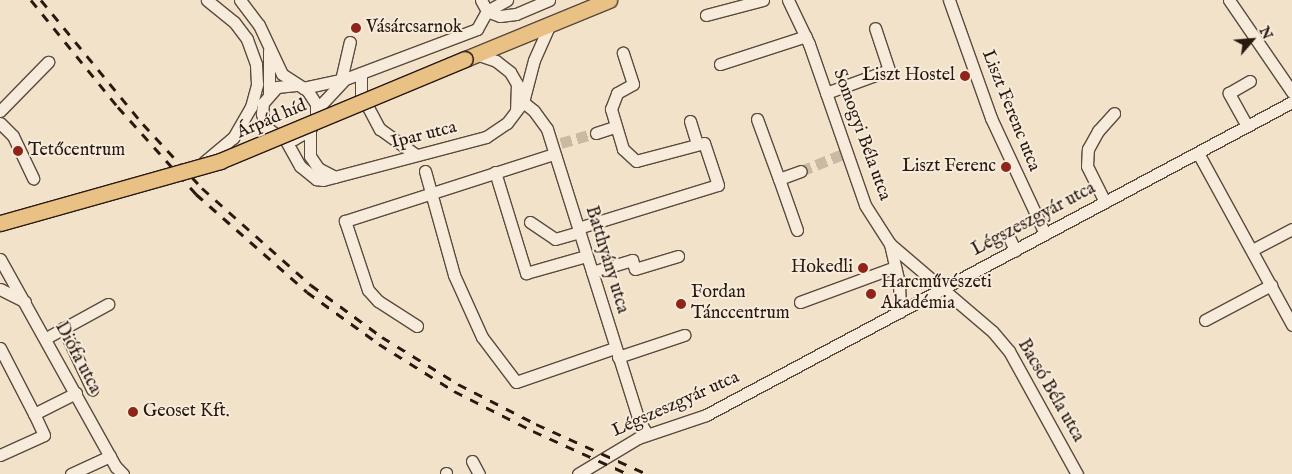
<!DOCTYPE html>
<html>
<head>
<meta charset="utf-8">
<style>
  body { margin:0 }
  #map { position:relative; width:1292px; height:474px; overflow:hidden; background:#f2e2c9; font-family:"IM FELL English",serif }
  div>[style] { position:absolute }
  .minor-tunnel>* { height:11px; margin-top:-5.5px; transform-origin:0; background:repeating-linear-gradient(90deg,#cabaa4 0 11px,transparent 0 16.5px) }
  .roads { filter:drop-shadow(1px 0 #5a4a3e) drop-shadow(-1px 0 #5a4a3e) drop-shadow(0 1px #5a4a3e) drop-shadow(0 -1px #5a4a3e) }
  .minor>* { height:11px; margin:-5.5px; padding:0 5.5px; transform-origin:5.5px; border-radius:5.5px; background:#f7ecdc }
  .major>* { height:15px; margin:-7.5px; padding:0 7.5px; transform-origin:7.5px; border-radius:7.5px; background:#e9c184 }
  .rail>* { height:3px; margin-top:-1.5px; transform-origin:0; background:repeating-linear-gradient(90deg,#281810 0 9px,transparent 0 18px) }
  .bridges { filter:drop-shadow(1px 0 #281810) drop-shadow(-1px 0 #281810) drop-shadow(0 1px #281810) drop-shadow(0 -1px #281810) }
  .major-bridge>* { height:15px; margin:-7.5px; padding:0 7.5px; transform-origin:7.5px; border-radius:7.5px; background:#e9c184 }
  .dots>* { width:14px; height:14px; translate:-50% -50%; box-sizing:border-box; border:2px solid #f7ecdc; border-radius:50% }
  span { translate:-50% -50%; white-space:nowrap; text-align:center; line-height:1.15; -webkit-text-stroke:4px #f7ecdc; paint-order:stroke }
  .poi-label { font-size:18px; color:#281810 }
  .left { translate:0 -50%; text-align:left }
  .right { translate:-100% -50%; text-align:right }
  .street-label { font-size:18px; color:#281810 }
  .north { position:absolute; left:1227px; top:15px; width:50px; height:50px; -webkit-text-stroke:4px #f7ecdc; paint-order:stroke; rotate:63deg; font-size:14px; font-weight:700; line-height:20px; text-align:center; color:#281810 }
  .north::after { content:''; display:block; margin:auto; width:18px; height:22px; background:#281810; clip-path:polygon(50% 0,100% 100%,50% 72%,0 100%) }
</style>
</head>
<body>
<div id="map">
  <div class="minor-tunnel">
    <i style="left:561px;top:143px;width:36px;rotate:-16deg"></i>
    <i style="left:801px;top:171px;width:48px;rotate:-21.8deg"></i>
  </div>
  <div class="roads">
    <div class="minor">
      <i style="left:240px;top:0;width:31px;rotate:53deg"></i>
      <i style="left:259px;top:25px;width:54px;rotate:64.9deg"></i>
      <i style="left:282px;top:74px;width:30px;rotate:33deg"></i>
      <i style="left:307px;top:90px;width:17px;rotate:57deg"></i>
      <i style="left:316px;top:104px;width:14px;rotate:90deg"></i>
      <i style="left:316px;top:118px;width:13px;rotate:117deg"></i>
      <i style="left:310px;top:130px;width:18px;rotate:151deg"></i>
      <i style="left:294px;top:139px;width:13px;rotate:-176deg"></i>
      <i style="left:281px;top:138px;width:19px;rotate:-144deg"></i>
      <i style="left:266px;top:127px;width:14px;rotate:-107deg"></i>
      <i style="left:262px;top:114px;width:11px;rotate:-85deg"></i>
      <i style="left:263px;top:103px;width:21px;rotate:-49deg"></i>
      <i style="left:277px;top:87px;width:19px;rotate:-6deg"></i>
      <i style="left:481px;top:0;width:13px;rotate:61deg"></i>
      <i style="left:487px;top:11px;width:14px;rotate:21deg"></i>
      <i style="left:500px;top:16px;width:16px;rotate:-7deg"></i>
      <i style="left:516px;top:14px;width:36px;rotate:-23deg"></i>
      <i style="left:788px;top:0;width:49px;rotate:64.5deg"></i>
      <i style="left:809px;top:44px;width:170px;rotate:70.8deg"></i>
      <i style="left:865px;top:205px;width:46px;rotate:57.3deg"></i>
      <i style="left:890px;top:244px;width:135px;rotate:40.5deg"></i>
      <i style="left:993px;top:332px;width:25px;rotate:50deg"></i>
      <i style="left:1009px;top:351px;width:141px;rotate:61.1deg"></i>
      <i style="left:949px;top:0;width:125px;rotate:70.4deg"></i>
      <i style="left:991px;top:118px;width:128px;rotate:65deg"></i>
      <i style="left:1229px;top:0;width:112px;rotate:55.6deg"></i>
      <i style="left:706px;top:15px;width:59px;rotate:-14.7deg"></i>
      <i style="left:269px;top:51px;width:42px;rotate:90deg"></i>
      <i style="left:476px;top:54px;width:21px;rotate:19deg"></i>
      <i style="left:496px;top:61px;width:18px;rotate:38deg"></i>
      <i style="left:510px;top:72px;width:14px;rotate:60deg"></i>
      <i style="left:517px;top:84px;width:25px;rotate:92deg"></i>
      <i style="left:720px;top:64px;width:90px;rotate:-18deg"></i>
      <i style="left:361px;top:73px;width:21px;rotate:90deg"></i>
      <i style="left:361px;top:94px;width:40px;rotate:62deg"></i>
      <i style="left:380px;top:129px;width:44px;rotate:35.8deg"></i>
      <i style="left:341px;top:80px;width:39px;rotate:-77deg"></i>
      <i style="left:303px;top:88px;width:43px;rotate:-12.1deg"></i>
      <i style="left:345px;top:79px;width:141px;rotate:-20.7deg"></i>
      <i style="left:477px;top:29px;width:21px;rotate:-61deg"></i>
      <i style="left:487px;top:11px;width:23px;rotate:-29deg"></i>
      <i style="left:826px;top:93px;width:67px;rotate:-20.1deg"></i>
      <i style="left:889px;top:70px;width:44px;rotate:-108.4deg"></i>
      <i style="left:523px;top:102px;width:14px;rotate:39deg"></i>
      <i style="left:534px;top:111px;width:22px;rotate:54deg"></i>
      <i style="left:547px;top:129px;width:306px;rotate:72.5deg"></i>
      <i style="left:639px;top:421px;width:15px;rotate:58deg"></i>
      <i style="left:317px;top:109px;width:38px;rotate:-47deg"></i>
      <i style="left:0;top:111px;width:69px;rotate:-45.6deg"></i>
      <i style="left:757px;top:119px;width:64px;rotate:69.9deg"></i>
      <i style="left:779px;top:179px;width:23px;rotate:-20deg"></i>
      <i style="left:690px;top:121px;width:24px;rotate:73deg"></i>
      <i style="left:0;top:123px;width:18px;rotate:45deg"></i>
      <i style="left:13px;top:136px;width:47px;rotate:64.5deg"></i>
      <i style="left:1247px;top:126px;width:38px;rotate:-119deg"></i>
      <i style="left:1229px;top:93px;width:24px;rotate:-30deg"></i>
      <i style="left:310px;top:130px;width:26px;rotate:90deg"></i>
      <i style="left:310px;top:156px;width:14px;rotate:56deg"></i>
      <i style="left:318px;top:168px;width:19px;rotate:28deg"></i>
      <i style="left:596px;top:133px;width:20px;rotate:-18deg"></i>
      <i style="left:285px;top:139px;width:31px;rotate:61deg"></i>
      <i style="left:300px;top:166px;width:21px;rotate:39deg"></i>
      <i style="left:316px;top:179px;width:7px;rotate:8deg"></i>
      <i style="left:323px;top:180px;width:169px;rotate:-14.8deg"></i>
      <i style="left:486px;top:137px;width:25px;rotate:-34deg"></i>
      <i style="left:507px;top:123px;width:26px;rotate:-53deg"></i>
      <i style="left:523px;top:102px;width:43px;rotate:-75.3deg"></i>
      <i style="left:534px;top:60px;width:39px;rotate:-66deg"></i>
      <i style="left:1198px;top:153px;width:196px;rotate:61.3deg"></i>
      <i style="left:204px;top:162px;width:38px;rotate:-40deg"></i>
      <i style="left:233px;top:138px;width:36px;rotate:-60deg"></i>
      <i style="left:251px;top:107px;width:24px;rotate:-75deg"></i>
      <i style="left:257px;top:84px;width:20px;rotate:-93deg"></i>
      <i style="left:256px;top:64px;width:27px;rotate:-110deg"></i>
      <i style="left:247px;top:39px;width:21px;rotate:-127deg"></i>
      <i style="left:234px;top:22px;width:35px;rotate:-141deg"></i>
      <i style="left:425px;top:171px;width:108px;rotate:74.4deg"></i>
      <i style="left:454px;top:275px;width:68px;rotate:65.7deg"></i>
      <i style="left:482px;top:337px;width:56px;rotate:52.9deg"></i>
      <i style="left:516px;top:382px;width:105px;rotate:-19deg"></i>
      <i style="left:495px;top:172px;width:106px;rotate:72.9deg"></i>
      <i style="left:526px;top:273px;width:62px;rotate:-15.8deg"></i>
      <i style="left:779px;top:179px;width:54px;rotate:70.6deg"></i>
      <i style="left:1105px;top:202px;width:40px;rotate:-116.6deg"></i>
      <i style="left:1087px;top:166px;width:17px;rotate:-87deg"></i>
      <i style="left:1088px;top:149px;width:21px;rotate:-61deg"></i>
      <i style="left:1098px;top:131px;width:24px;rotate:-48deg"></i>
      <i style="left:530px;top:222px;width:30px;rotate:34deg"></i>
      <i style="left:555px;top:239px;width:25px;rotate:-16deg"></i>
      <i style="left:578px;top:228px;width:146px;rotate:-17.1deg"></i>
      <i style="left:718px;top:185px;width:44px;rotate:-108.4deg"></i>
      <i style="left:704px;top:143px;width:70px;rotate:165.2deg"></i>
      <i style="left:636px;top:161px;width:18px;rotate:-137deg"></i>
      <i style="left:623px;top:149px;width:42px;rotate:-106.7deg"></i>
      <i style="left:611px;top:109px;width:17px;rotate:-69deg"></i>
      <i style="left:617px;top:93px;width:18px;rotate:-29deg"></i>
      <i style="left:633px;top:84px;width:33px;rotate:-108deg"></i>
      <i style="left:1008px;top:235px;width:17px;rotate:65deg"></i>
      <i style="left:890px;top:244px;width:39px;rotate:77deg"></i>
      <i style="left:899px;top:282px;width:30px;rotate:88deg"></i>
      <i style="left:1252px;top:250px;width:45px;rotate:-27.7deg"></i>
      <i style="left:0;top:259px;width:238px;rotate:60.9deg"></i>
      <i style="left:116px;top:467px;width:10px;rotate:45deg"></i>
      <i style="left:592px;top:272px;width:42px;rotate:-16.7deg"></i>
      <i style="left:632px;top:260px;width:9px;rotate:72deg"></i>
      <i style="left:635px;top:269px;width:45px;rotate:-16.8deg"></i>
      <i style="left:0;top:289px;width:28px;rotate:27deg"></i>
      <i style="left:800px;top:302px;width:101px;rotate:-20.2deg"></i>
      <i style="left:1205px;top:320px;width:75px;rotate:-27.9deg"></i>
      <i style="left:417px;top:326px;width:46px;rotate:-147.3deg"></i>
      <i style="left:378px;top:301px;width:15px;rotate:-132deg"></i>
      <i style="left:368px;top:290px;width:73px;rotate:-108.4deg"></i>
      <i style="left:345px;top:221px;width:219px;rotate:-17.8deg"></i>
      <i style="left:63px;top:328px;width:68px;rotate:64.6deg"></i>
      <i style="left:46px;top:338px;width:71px;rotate:-28.7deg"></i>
      <i style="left:0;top:348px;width:74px;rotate:62.7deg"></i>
      <i style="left:34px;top:414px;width:47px;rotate:-26.6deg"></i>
      <i style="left:618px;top:357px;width:70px;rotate:-18.4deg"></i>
      <i style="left:0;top:455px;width:48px;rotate:-24.4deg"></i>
      <i style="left:44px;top:435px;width:23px;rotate:-115deg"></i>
      <i style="left:472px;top:461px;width:15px;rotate:62deg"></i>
      <i style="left:446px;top:473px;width:1px;rotate:90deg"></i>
      <i style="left:71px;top:474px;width:43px;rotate:-24.8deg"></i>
      <i style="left:578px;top:474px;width:70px;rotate:-31deg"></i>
      <i style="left:638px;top:438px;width:72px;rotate:-18.7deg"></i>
      <i style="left:706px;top:415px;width:664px;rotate:-28.11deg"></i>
    </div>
    <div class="major">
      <i style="left:465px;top:59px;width:156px;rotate:-22.3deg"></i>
    </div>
  </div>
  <div class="rail">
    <i style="left:31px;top:0;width:138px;rotate:50.9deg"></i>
    <i style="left:118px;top:107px;width:117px;rotate:48.1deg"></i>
    <i style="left:196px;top:194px;width:148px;rotate:41.4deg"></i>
    <i style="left:307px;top:292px;width:89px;rotate:35.8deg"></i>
    <i style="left:379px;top:344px;width:89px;rotate:32.1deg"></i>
    <i style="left:454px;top:391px;width:89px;rotate:26.9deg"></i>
    <i style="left:533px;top:431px;width:104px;rotate:24.4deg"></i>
    <i style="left:41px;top:0;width:161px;rotate:50.6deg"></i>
    <i style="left:143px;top:124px;width:87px;rotate:47.3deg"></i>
    <i style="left:202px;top:188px;width:146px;rotate:41.7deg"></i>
    <i style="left:311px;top:285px;width:88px;rotate:36.2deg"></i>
    <i style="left:382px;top:337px;width:89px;rotate:31.7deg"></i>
    <i style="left:458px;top:384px;width:88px;rotate:27.1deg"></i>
    <i style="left:536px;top:424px;width:122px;rotate:24.2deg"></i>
  </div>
  <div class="bridges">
    <div class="major-bridge">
      <i style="left:0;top:223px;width:229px;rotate:-15.7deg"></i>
      <i style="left:220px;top:161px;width:265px;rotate:-22.6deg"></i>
    </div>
  </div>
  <div class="dots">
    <i style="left:356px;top:28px;background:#8f2418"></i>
    <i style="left:965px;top:76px;background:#8f2418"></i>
    <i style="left:18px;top:151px;background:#8f2418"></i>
    <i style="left:1006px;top:167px;background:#8f2418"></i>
    <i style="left:863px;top:268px;background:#8f2418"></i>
    <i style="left:871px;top:294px;background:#8f2418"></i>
    <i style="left:681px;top:304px;background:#8f2418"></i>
    <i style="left:133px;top:412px;background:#8f2418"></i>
  </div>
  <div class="poi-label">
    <span class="left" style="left:366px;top:28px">Vásárcsarnok</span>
    <span class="right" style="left:955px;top:76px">Liszt Hostel</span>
    <span class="left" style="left:28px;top:151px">Tetőcentrum</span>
    <span class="right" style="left:996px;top:167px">Liszt Ferenc</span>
    <span class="right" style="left:853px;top:268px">Hokedli</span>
    <span class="left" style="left:881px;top:294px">Harcművészeti<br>Akadémia</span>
    <span class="left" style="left:691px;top:304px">Fordan<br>Tánccentrum</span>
    <span class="left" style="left:143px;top:412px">Geoset Kft.</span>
  </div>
  <div class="street-label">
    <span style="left:1010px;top:111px;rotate:68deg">Liszt Ferenc utca</span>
    <span style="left:272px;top:120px;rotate:-23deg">Árpád híd</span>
    <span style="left:861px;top:135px;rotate:70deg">Somogyi Béla utca</span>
    <span style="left:424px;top:136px;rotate:-14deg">Ipar utca</span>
    <span style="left:1034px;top:220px;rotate:-28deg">Légszeszgyár utca</span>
    <span style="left:606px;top:260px;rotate:73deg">Batthyány utca</span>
    <span style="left:77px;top:358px;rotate:62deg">Diófa utca</span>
    <span style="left:1050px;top:391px;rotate:60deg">Bacsó Béla utca</span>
    <span style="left:676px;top:405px;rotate:-24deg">Légszeszgyár utca</span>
  </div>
  <div class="north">N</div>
</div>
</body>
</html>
